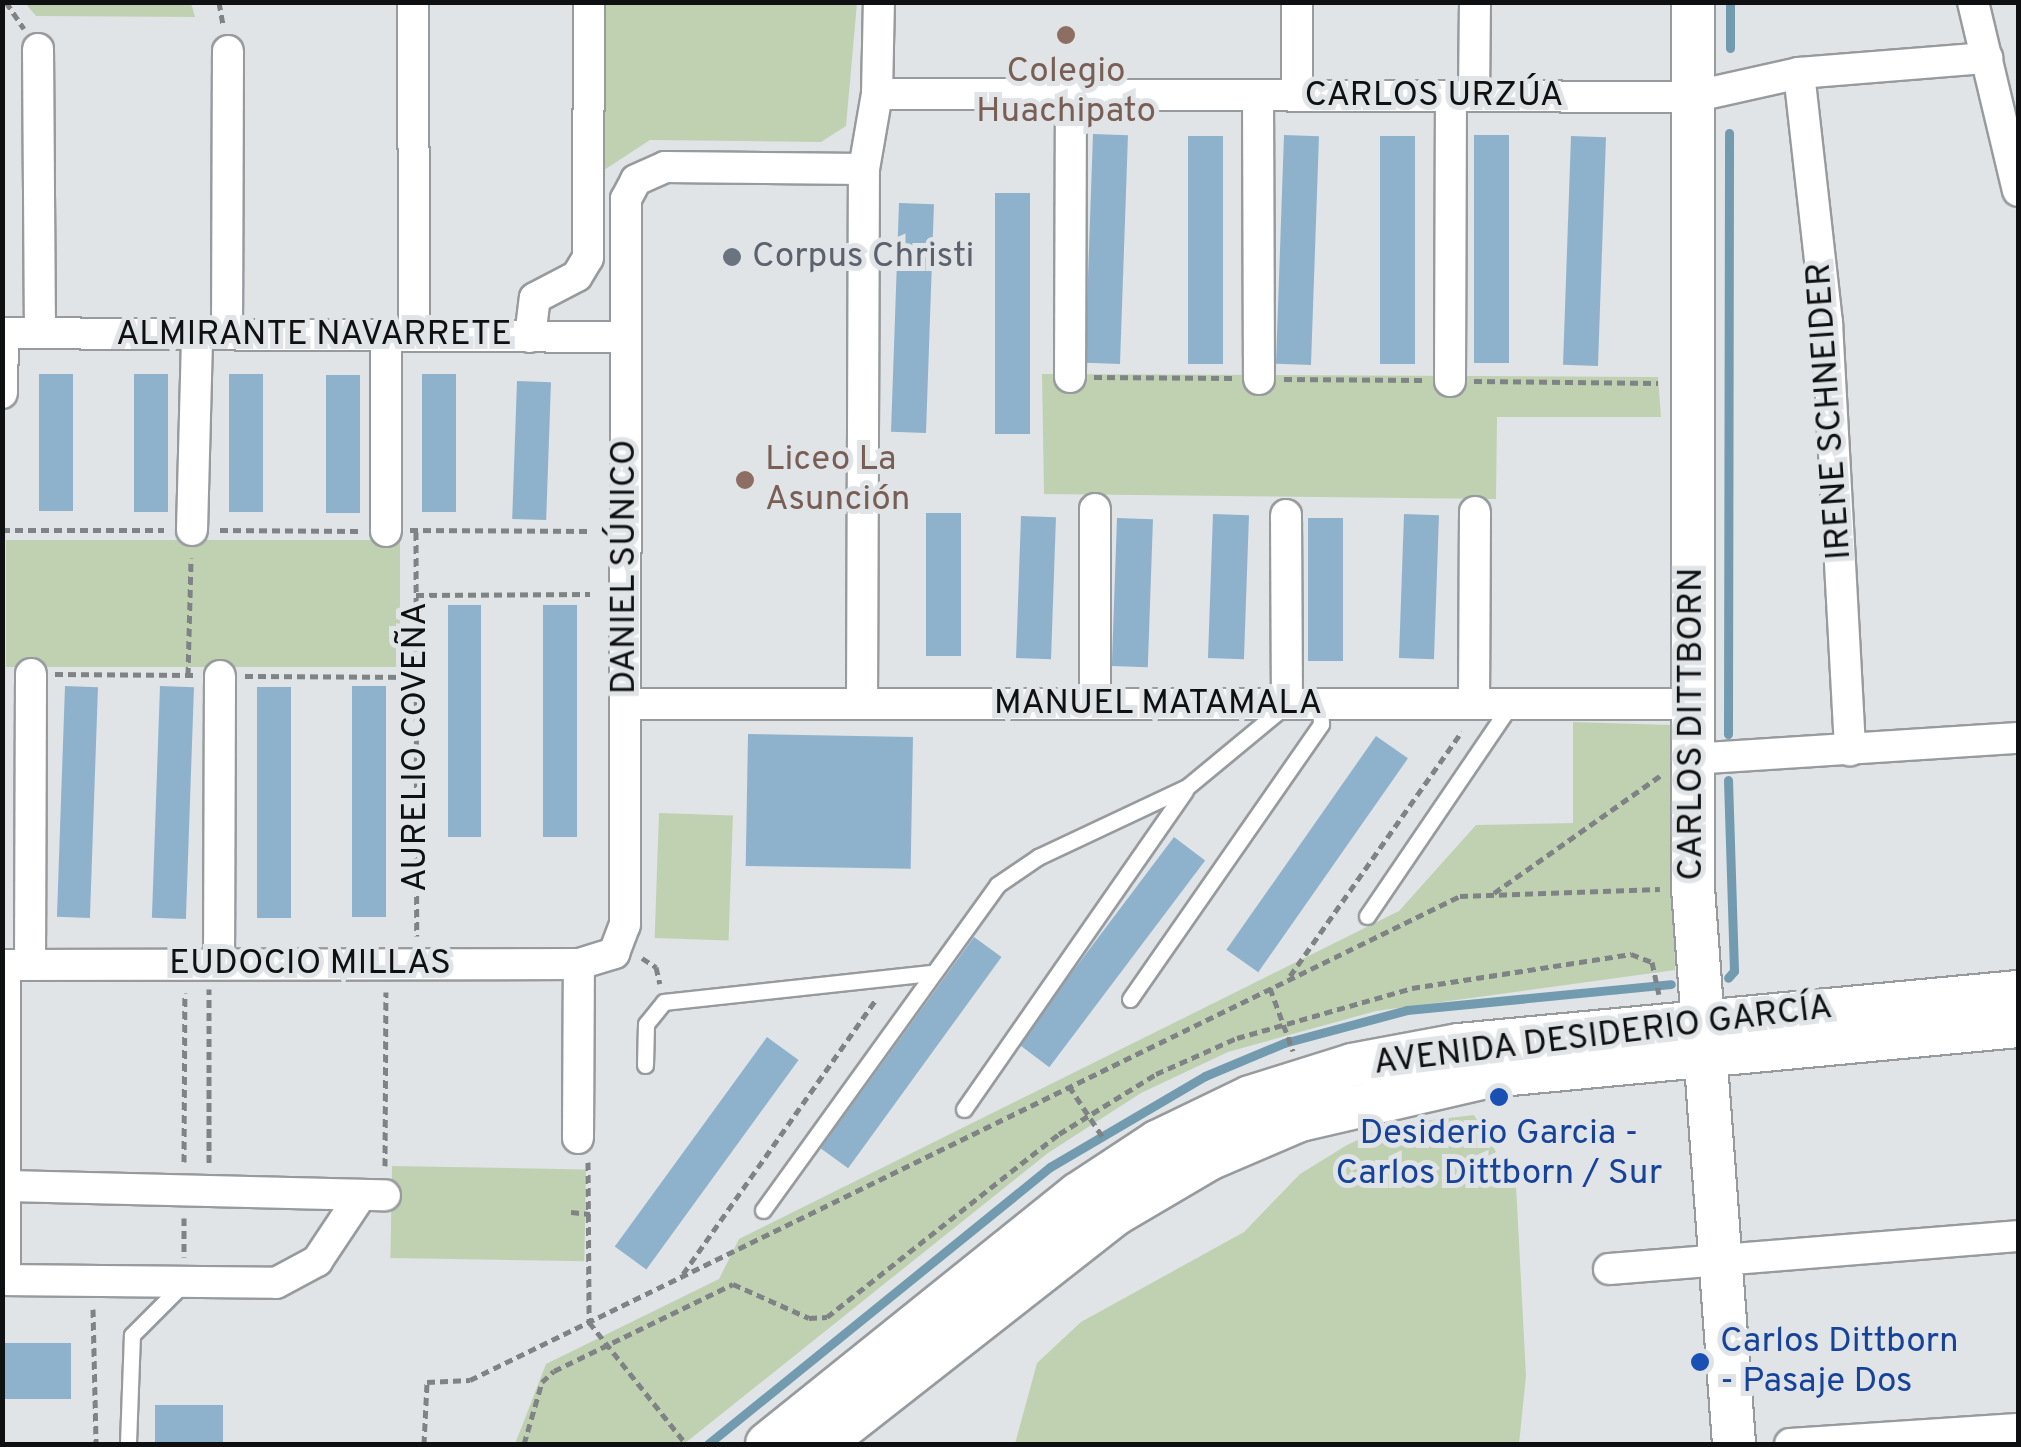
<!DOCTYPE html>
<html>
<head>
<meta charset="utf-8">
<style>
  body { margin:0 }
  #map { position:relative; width:2021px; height:1447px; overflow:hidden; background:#e0e4e7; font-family:Overpass,sans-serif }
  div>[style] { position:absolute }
  .green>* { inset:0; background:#c0d1b2; transform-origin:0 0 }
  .stream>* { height:9px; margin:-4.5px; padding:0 4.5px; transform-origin:4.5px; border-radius:4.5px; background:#729baf }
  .building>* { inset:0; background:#8fb2cc; transform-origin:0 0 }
  .path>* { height:5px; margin-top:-2.5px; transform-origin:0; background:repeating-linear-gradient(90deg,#808385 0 8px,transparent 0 13px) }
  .roads { filter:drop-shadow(2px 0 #989b9e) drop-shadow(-2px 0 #989b9e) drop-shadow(0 2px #989b9e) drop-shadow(0 -2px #989b9e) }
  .lane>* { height:15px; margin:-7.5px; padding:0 7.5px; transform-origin:7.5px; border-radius:7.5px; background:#fff }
  .street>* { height:30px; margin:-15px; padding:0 15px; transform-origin:15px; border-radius:15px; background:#fff }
  .secondary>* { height:42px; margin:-21px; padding:0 21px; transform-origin:21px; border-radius:21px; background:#fff }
  .dots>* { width:28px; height:28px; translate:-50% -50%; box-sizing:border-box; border:5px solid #e0e4e7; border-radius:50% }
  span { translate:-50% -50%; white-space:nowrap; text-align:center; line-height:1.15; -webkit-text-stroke:10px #e0e4e7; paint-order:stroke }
  .education-label { font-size:35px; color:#785e54 }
  .left { translate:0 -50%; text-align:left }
  .street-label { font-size:35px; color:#0f1011 }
  .worship-label { font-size:35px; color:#5b616d }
  .transit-label { font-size:35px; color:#164399 }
  .frame { position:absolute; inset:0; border:5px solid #0f1011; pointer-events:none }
</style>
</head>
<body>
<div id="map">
  <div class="green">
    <i style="clip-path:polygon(25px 3px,191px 3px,195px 17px,36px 16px)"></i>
    <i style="clip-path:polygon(600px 3px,857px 3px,846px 126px,821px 142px,650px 140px,598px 174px)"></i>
    <i style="clip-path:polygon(1042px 374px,1658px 377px,1661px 417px,1497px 417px,1496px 499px,1044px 494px)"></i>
    <i style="left:6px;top:540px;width:394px;height:127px"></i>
    <i style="clip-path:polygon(1573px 722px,1671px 725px,1675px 970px,1376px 1011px,1228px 1052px,1141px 1093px,1048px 1153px,684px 1444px,515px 1444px,546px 1364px,719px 1279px,739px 1239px,1399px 911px,1476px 825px,1573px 823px)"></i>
    <i style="left:659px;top:813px;width:74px;height:125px;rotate:2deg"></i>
    <i style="clip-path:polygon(1474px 1115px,1516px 1185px,1526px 1376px,1519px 1444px,1015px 1444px,1037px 1363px,1081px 1322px,1244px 1232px,1300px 1174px,1347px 1145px,1390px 1125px)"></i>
    <i style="left:392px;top:1166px;width:194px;height:92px;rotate:1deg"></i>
  </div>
  <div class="stream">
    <i style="left:1730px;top:2px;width:46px;rotate:90deg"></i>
    <i style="left:1728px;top:734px;width:601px;rotate:-89.9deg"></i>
    <i style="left:1728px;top:780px;width:191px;rotate:88.2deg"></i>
    <i style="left:1734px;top:971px;width:9px;rotate:131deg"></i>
    <i style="left:708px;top:1444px;width:440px;rotate:-39deg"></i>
    <i style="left:1050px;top:1167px;width:180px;rotate:-30.4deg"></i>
    <i style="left:1205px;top:1076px;width:86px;rotate:-22.7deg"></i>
    <i style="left:1284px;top:1043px;width:127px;rotate:-15deg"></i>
    <i style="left:1407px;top:1010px;width:265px;rotate:-5.6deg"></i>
  </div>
  <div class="building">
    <i style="left:1093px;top:134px;width:35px;height:229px;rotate:2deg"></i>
    <i style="left:1284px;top:135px;width:35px;height:229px;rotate:2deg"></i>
    <i style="left:1474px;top:135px;width:35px;height:228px"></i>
    <i style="left:1188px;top:136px;width:35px;height:228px"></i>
    <i style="left:1380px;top:136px;width:35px;height:228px"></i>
    <i style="left:1571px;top:136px;width:35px;height:229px;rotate:2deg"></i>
    <i style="left:995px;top:193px;width:35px;height:241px"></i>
    <i style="left:899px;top:203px;width:35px;height:229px;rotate:2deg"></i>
    <i style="left:39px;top:374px;width:34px;height:137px"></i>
    <i style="left:134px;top:374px;width:34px;height:138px"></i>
    <i style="left:229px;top:374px;width:34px;height:138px"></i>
    <i style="left:422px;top:374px;width:34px;height:138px"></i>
    <i style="left:326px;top:375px;width:34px;height:138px"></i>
    <i style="left:517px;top:381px;width:34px;height:138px;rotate:2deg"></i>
    <i style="left:926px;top:513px;width:35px;height:143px"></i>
    <i style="left:1213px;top:514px;width:36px;height:144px;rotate:2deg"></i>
    <i style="left:1404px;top:514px;width:35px;height:144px;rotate:2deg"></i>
    <i style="left:1021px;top:516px;width:35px;height:142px;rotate:2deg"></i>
    <i style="left:1117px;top:518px;width:36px;height:148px;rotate:2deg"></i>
    <i style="left:1308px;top:518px;width:35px;height:143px"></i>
    <i style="left:448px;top:605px;width:33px;height:232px"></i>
    <i style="left:543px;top:605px;width:34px;height:232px"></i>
    <i style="left:65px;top:686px;width:33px;height:231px;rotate:2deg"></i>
    <i style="left:160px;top:686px;width:34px;height:232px;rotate:2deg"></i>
    <i style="left:352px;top:686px;width:34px;height:231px"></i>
    <i style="left:257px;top:687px;width:34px;height:231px"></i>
    <i style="left:748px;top:734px;width:165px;height:132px;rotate:1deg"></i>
    <i style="left:1376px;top:736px;width:39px;height:261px;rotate:35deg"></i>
    <i style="left:1174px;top:837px;width:39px;height:259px;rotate:37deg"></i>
    <i style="left:974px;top:937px;width:34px;height:261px;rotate:36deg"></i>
    <i style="left:767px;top:1037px;width:39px;height:259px;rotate:36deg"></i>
    <i style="left:3px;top:1343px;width:68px;height:56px"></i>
    <i style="left:155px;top:1405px;width:68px;height:39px"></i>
  </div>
  <div class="path">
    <i style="left:6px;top:2px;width:32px;rotate:56deg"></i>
    <i style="left:219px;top:2px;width:22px;rotate:80deg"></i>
    <i style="left:1094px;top:377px;width:139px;rotate:0.4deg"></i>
    <i style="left:1284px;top:379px;width:139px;rotate:0.4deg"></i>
    <i style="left:1474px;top:381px;width:184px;rotate:0.6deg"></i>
    <i style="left:2px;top:530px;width:162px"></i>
    <i style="left:220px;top:530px;width:139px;rotate:0.4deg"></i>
    <i style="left:410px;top:530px;width:181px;rotate:0.3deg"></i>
    <i style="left:416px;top:532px;width:404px;rotate:89.9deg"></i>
    <i style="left:416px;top:595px;width:174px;rotate:-0.3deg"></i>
    <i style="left:55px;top:674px;width:139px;rotate:0.4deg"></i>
    <i style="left:188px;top:675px;width:117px;rotate:-88.5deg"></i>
    <i style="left:245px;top:676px;width:172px;rotate:0.3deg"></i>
    <i style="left:1494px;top:893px;width:204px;rotate:-35.2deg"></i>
    <i style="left:642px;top:958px;width:17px;rotate:33deg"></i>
    <i style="left:656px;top:967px;width:17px;rotate:77deg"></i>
    <i style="left:1290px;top:976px;width:299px;rotate:-54.9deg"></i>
    <i style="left:1270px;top:988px;width:67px;rotate:69.9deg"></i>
    <i style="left:1069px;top:1086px;width:64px;rotate:56.6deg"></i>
    <i style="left:184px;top:1162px;width:169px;rotate:-89.7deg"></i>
    <i style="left:588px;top:1162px;width:160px;rotate:89.6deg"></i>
    <i style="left:589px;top:1322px;width:156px;rotate:51.5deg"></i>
    <i style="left:209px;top:1163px;width:174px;rotate:-90deg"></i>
    <i style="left:385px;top:1166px;width:174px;rotate:-89.7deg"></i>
    <i style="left:571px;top:1212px;width:19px;rotate:6deg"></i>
    <i style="left:184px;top:1218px;width:39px;rotate:90deg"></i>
    <i style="left:683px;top:1274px;width:334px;rotate:-54.9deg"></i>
    <i style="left:93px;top:1309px;width:135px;rotate:88.7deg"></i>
    <i style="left:424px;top:1444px;width:62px;rotate:-87.2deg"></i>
    <i style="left:427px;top:1382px;width:43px;rotate:-2.7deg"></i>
    <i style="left:470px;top:1380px;width:1102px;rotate:-26.05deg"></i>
    <i style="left:1460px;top:896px;width:200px;rotate:-2deg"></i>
    <i style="left:524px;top:1444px;width:65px;rotate:-73.8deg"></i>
    <i style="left:542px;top:1382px;width:16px;rotate:-43deg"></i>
    <i style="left:554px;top:1371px;width:199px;rotate:-25.9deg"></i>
    <i style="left:733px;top:1284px;width:83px;rotate:24.1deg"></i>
    <i style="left:809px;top:1318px;width:18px;rotate:-3deg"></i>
    <i style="left:827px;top:1317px;width:295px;rotate:-38.3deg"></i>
    <i style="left:1059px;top:1134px;width:114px;rotate:-31.7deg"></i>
    <i style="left:1156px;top:1074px;width:89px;rotate:-24deg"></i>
    <i style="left:1237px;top:1038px;width:182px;rotate:-15.9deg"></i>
    <i style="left:1412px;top:988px;width:222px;rotate:-8.8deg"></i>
    <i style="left:1631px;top:954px;width:22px;rotate:21deg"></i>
    <i style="left:1652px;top:962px;width:33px;rotate:78deg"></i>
  </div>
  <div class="roads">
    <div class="lane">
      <i style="left:1367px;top:916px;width:256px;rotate:-55.8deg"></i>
      <i style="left:1130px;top:999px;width:335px;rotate:-55.2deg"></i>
      <i style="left:1321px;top:724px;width:20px;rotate:-93deg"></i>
      <i style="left:645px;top:1065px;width:41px;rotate:-88.6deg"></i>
      <i style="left:646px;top:1024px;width:28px;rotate:-51deg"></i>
      <i style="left:664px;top:1002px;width:270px;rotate:-6.2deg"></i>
      <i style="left:964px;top:1109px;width:387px;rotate:-55.2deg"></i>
      <i style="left:763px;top:1210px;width:400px;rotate:-54.2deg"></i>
      <i style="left:997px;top:885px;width:50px;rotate:-34.3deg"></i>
      <i style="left:1038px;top:857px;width:165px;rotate:-25.2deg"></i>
      <i style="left:1187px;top:787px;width:127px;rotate:-39.6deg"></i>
      <i style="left:128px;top:1443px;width:108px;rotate:-87.9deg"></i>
      <i style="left:132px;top:1335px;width:71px;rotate:-45deg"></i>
    </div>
    <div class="street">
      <i style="left:413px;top:2px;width:334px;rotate:89.8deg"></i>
      <i style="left:1973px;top:2px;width:194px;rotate:76.6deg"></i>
      <i style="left:38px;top:49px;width:284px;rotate:89.6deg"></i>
      <i style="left:1799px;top:73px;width:252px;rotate:83.6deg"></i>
      <i style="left:1827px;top:323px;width:428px;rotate:86.9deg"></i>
      <i style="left:877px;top:94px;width:815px;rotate:0.21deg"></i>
      <i style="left:1692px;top:97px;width:110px;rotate:-12.6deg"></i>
      <i style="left:1799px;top:73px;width:189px;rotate:-4.6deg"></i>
      <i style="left:1258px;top:95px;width:284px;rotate:89.8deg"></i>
      <i style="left:1297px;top:95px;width:93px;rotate:-90deg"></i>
      <i style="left:1474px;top:96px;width:94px;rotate:-89.4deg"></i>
      <i style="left:2px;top:333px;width:623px;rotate:0.37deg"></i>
      <i style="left:227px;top:334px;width:283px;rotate:-89.8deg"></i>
      <i style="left:530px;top:337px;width:39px;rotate:-83deg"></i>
      <i style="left:535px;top:298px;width:47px;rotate:-27.6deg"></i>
      <i style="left:577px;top:276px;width:21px;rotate:-59deg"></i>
      <i style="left:588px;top:258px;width:256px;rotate:-89.8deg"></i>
      <i style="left:1070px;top:377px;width:283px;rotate:-89.8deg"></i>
      <i style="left:1450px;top:381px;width:285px;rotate:-89.8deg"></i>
      <i style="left:2px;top:393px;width:60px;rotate:-89deg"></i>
      <i style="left:1286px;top:515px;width:189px;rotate:89.7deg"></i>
      <i style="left:192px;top:530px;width:196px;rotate:-88.5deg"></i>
      <i style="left:386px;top:531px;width:196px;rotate:-90deg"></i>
      <i style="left:625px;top:704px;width:1066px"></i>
      <i style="left:862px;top:704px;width:535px;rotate:-89.79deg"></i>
      <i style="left:864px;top:169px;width:76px;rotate:-80.2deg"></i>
      <i style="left:877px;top:94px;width:92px;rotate:-88.8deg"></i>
      <i style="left:1095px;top:704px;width:195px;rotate:-90deg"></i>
      <i style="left:1474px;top:704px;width:192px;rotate:-89.7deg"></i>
      <i style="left:1691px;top:759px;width:328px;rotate:-3.7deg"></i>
      <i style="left:30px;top:964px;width:290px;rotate:-89.8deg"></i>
      <i style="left:219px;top:964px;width:288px;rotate:-89.8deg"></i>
      <i style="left:2px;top:965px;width:577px;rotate:-0.1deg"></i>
      <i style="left:579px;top:964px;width:37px;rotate:-17deg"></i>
      <i style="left:614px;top:953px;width:30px;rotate:-69deg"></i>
      <i style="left:625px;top:925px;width:726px;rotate:-89.92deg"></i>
      <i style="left:626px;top:199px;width:21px;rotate:-62deg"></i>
      <i style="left:636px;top:180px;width:32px;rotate:-24deg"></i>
      <i style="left:665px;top:167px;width:199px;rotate:0.6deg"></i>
      <i style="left:578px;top:1138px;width:174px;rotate:-89.7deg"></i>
      <i style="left:5px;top:1186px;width:380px;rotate:1.4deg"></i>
      <i style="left:1609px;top:1269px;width:410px;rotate:-4.6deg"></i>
      <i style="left:2px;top:1280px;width:274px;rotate:0.6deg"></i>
      <i style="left:276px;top:1283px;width:47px;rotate:-28.2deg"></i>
      <i style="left:317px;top:1261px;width:79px;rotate:-56.3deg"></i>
      <i style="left:5px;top:1280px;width:315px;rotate:-90deg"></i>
      <i style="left:1790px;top:1444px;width:228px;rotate:-3.8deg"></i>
    </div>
    <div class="secondary">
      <i style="left:1693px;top:2px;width:886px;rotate:90deg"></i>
      <i style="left:1693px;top:888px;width:558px;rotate:85.78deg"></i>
      <i style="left:767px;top:1444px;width:399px;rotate:-38.8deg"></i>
      <i style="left:1078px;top:1194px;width:95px;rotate:-33.4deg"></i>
      <i style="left:1157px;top:1142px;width:103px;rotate:-25.8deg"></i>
      <i style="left:1250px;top:1097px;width:107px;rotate:-17.4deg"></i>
      <i style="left:1352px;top:1065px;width:109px;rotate:-10.6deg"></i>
      <i style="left:1459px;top:1045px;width:562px;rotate:-5.42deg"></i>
      <i style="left:822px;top:1444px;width:371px;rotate:-38.1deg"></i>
      <i style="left:1114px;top:1215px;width:110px;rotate:-30.5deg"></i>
      <i style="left:1209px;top:1159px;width:99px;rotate:-23.2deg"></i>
      <i style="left:1300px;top:1120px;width:195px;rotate:-13deg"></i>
      <i style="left:1490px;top:1076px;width:530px;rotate:-5.41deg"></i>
    </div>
  </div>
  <div class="dots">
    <i style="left:1066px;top:35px;background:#8d6e63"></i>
    <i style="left:732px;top:257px;background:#6b7280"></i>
    <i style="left:745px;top:480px;background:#8d6e63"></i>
    <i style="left:1499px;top:1097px;background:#1a4fb4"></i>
    <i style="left:1700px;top:1362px;background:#1a4fb4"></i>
  </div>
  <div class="education-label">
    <span style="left:1066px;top:92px">Colegio<br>Huachipato</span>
    <span class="left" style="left:765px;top:480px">Liceo La<br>Asunción</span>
  </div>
  <div class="street-label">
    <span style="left:1434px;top:96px">CARLOS URZÚA</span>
    <span style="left:314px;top:335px">ALMIRANTE NAVARRETE</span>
    <span style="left:1830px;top:411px;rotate:-94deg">IRENE SCHNEIDER</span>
    <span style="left:625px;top:567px;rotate:-90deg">DANIEL SÚNICO</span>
    <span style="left:1158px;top:704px">MANUEL MATAMALA</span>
    <span style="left:1692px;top:724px;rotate:-90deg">CARLOS DITTBORN</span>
    <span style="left:416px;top:747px;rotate:-90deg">AURELIO COVEÑA</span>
    <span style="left:310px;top:964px">EUDOCIO MILLAS</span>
    <span style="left:1603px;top:1036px;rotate:-7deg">AVENIDA DESIDERIO GARCÍA</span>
  </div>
  <div class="worship-label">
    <span class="left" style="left:752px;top:257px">Corpus Christi</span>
  </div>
  <div class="transit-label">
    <span style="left:1499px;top:1154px">Desiderio Garcia -<br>Carlos Dittborn / Sur</span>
    <span class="left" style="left:1720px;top:1362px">Carlos Dittborn<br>- Pasaje Dos</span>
  </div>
  <div class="frame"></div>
</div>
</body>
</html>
